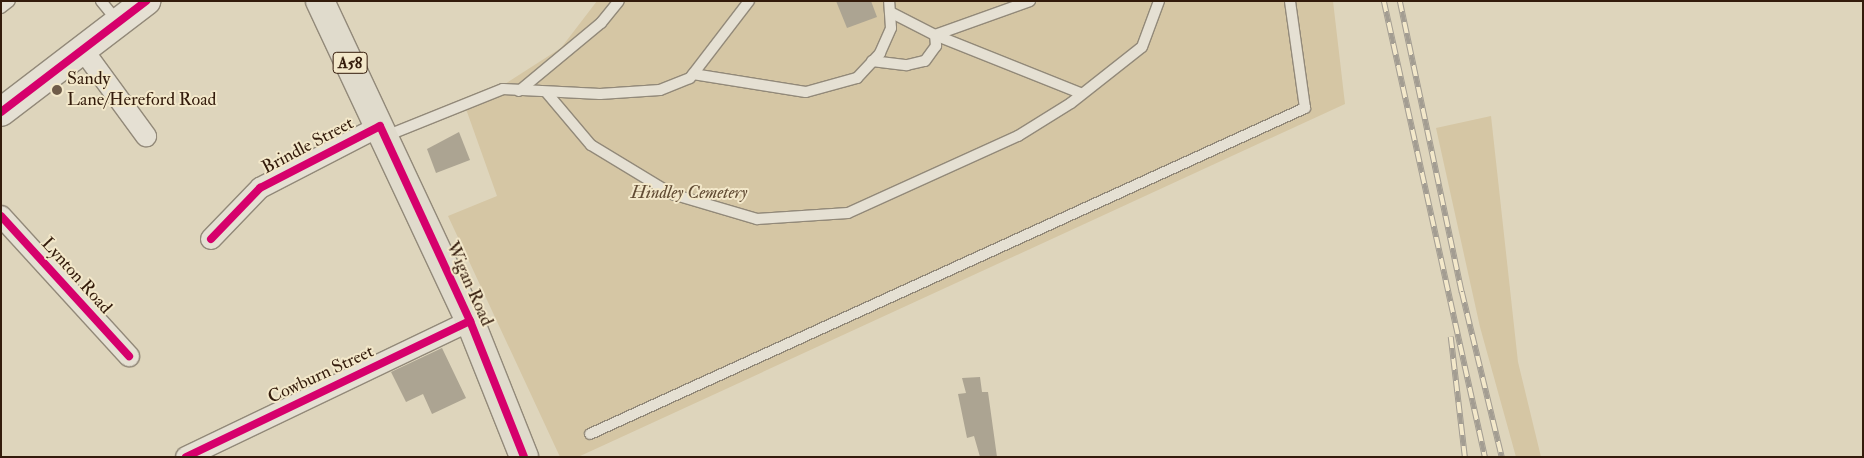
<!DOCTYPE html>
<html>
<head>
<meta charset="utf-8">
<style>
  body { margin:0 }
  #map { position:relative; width:1864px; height:458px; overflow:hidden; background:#ded5bc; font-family:"IM FELL Double Pica",serif }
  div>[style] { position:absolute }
  .green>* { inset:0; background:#d5c6a4 }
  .building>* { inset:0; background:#aca492 }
  .roads { filter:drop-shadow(1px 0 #928979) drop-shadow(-1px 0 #928979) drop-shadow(0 1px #928979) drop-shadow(0 -1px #928979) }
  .lane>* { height:10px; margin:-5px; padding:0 5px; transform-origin:5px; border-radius:5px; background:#e5e0d3 }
  .street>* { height:20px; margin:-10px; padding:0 10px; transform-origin:10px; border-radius:10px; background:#e5e0d3 }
  .secondary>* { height:28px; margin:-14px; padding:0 14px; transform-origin:14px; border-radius:14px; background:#e5e0d3 }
  .highway>* { height:28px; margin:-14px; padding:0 14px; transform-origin:14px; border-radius:14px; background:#e0dbcc }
  .rail>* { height:5.5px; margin-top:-2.75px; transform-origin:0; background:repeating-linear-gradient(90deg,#f3e8ca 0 11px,#a39d92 0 22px); box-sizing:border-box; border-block:1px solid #a39d92 }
  .cycleway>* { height:8px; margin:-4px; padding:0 4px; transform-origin:4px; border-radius:4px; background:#d6006c }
  .dots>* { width:14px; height:14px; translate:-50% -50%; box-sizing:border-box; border:2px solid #f3e8ca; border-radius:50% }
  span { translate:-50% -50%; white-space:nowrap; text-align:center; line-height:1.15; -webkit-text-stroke:4px #f3e8ca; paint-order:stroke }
  .shield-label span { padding:1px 4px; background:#f3e8ca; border:1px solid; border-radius:4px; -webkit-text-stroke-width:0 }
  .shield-label { font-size:16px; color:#331b0b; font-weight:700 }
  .poi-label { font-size:18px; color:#331b0b }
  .left { translate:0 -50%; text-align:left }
  .street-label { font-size:18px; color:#331b0b }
  .park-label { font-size:18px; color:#614b33; font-style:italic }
  .frame { position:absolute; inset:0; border:2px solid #331b0b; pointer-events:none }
</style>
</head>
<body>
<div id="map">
  <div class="green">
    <i style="clip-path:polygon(597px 1px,1333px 1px,1345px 104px,578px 457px,560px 457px,448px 216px,497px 196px,466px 109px,561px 48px)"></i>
    <i style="clip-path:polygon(1491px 116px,1518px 362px,1541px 457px,1516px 457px,1480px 327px,1436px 128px)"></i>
  </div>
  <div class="building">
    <i style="clip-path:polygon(836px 1px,871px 1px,877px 17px,847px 28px)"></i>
    <i style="clip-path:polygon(459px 132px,470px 160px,436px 173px,427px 149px)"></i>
    <i style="clip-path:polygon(442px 348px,466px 398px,432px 414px,423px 394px,406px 402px,391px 372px)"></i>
    <i style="clip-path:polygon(980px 377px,982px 392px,988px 392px,997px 457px,980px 457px,974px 436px,967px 438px,958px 394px,966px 393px,962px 378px)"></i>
  </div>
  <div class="roads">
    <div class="lane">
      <i style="left:101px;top:1px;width:26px;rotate:51deg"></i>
      <i style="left:1px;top:8px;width:11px;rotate:-38deg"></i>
      <i style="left:890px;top:12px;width:51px;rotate:27.1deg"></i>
      <i style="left:935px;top:35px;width:101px;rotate:-19.7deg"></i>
      <i style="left:872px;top:61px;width:35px;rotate:7deg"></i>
      <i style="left:907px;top:65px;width:18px;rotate:-13deg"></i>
      <i style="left:925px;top:61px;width:19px;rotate:-54deg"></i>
      <i style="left:936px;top:46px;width:11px;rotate:-95deg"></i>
      <i style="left:935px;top:35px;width:156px;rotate:21.8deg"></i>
      <i style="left:693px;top:74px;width:114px;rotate:9.1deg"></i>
      <i style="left:806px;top:92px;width:53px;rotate:-15.4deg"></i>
      <i style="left:857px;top:78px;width:34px;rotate:-47deg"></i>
      <i style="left:880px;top:53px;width:27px;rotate:-66deg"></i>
      <i style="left:891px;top:28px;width:27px;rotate:-94deg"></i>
      <i style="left:519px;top:91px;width:107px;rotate:-39.7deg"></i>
      <i style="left:601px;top:23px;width:28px;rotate:-51deg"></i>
      <i style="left:547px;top:93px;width:68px;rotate:49.8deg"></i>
      <i style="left:591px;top:145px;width:95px;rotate:31.2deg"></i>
      <i style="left:672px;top:194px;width:89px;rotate:16.4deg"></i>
      <i style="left:757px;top:219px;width:91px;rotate:-3.8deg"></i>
      <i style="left:848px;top:213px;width:187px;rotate:-24.4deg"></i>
      <i style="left:1018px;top:136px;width:62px;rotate:-31.9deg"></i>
      <i style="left:1071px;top:103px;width:90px;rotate:-38.3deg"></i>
      <i style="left:1142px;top:47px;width:49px;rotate:-69.7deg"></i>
      <i style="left:386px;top:136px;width:126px;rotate:-21.9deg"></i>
      <i style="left:503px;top:89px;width:97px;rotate:3deg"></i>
      <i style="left:600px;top:94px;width:60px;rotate:-3.8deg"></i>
      <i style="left:660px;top:90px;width:32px;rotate:-22deg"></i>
      <i style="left:690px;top:78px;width:97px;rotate:-52.5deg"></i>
      <i style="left:590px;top:434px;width:786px;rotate:-24.51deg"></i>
      <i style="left:1305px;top:108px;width:108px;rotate:-98deg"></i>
    </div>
    <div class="street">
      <i style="left:83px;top:50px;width:107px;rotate:53.8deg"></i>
      <i style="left:1px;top:216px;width:190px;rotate:47.6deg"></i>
      <i style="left:211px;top:239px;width:71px;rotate:-46.1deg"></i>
      <i style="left:260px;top:188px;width:135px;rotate:-27.3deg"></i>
      <i style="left:186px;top:457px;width:315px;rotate:-25.6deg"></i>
    </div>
    <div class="secondary">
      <i style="left:1px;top:112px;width:183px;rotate:-37.4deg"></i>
    </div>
    <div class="highway">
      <i style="left:320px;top:1px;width:353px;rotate:64.9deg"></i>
      <i style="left:470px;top:321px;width:146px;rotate:68.3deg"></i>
    </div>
  </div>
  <div class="rail">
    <i style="left:1384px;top:1px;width:467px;rotate:77.5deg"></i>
    <i style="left:1400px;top:1px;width:298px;rotate:78deg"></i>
    <i style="left:1462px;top:292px;width:170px;rotate:76.4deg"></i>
    <i style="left:1451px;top:337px;width:121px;rotate:83.3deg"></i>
  </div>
  <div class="cycleway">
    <i style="left:1px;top:112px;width:183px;rotate:-37.4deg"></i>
    <i style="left:1px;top:216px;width:190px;rotate:47.6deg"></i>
    <i style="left:211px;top:239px;width:71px;rotate:-46.1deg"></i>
    <i style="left:260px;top:188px;width:135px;rotate:-27.3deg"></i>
    <i style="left:380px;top:126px;width:215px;rotate:65.2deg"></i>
    <i style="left:470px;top:321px;width:146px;rotate:68.3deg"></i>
    <i style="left:186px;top:457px;width:315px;rotate:-25.6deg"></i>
  </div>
  <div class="dots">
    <i style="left:57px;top:90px;background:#6f5c49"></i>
  </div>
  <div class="shield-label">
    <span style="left:350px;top:63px">A58</span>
  </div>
  <div class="poi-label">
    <span class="left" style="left:67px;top:90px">Sandy<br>Lane/Hereford Road</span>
  </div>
  <div class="street-label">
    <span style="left:308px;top:146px;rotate:-28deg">Brindle Street</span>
    <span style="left:76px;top:276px;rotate:48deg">Lynton Road</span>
    <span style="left:469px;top:284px;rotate:66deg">Wigan Road</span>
    <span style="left:321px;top:375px;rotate:-25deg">Cowburn Street</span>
  </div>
  <div class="park-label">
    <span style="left:689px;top:193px">Hindley Cemetery</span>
  </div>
  <div class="frame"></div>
</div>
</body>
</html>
